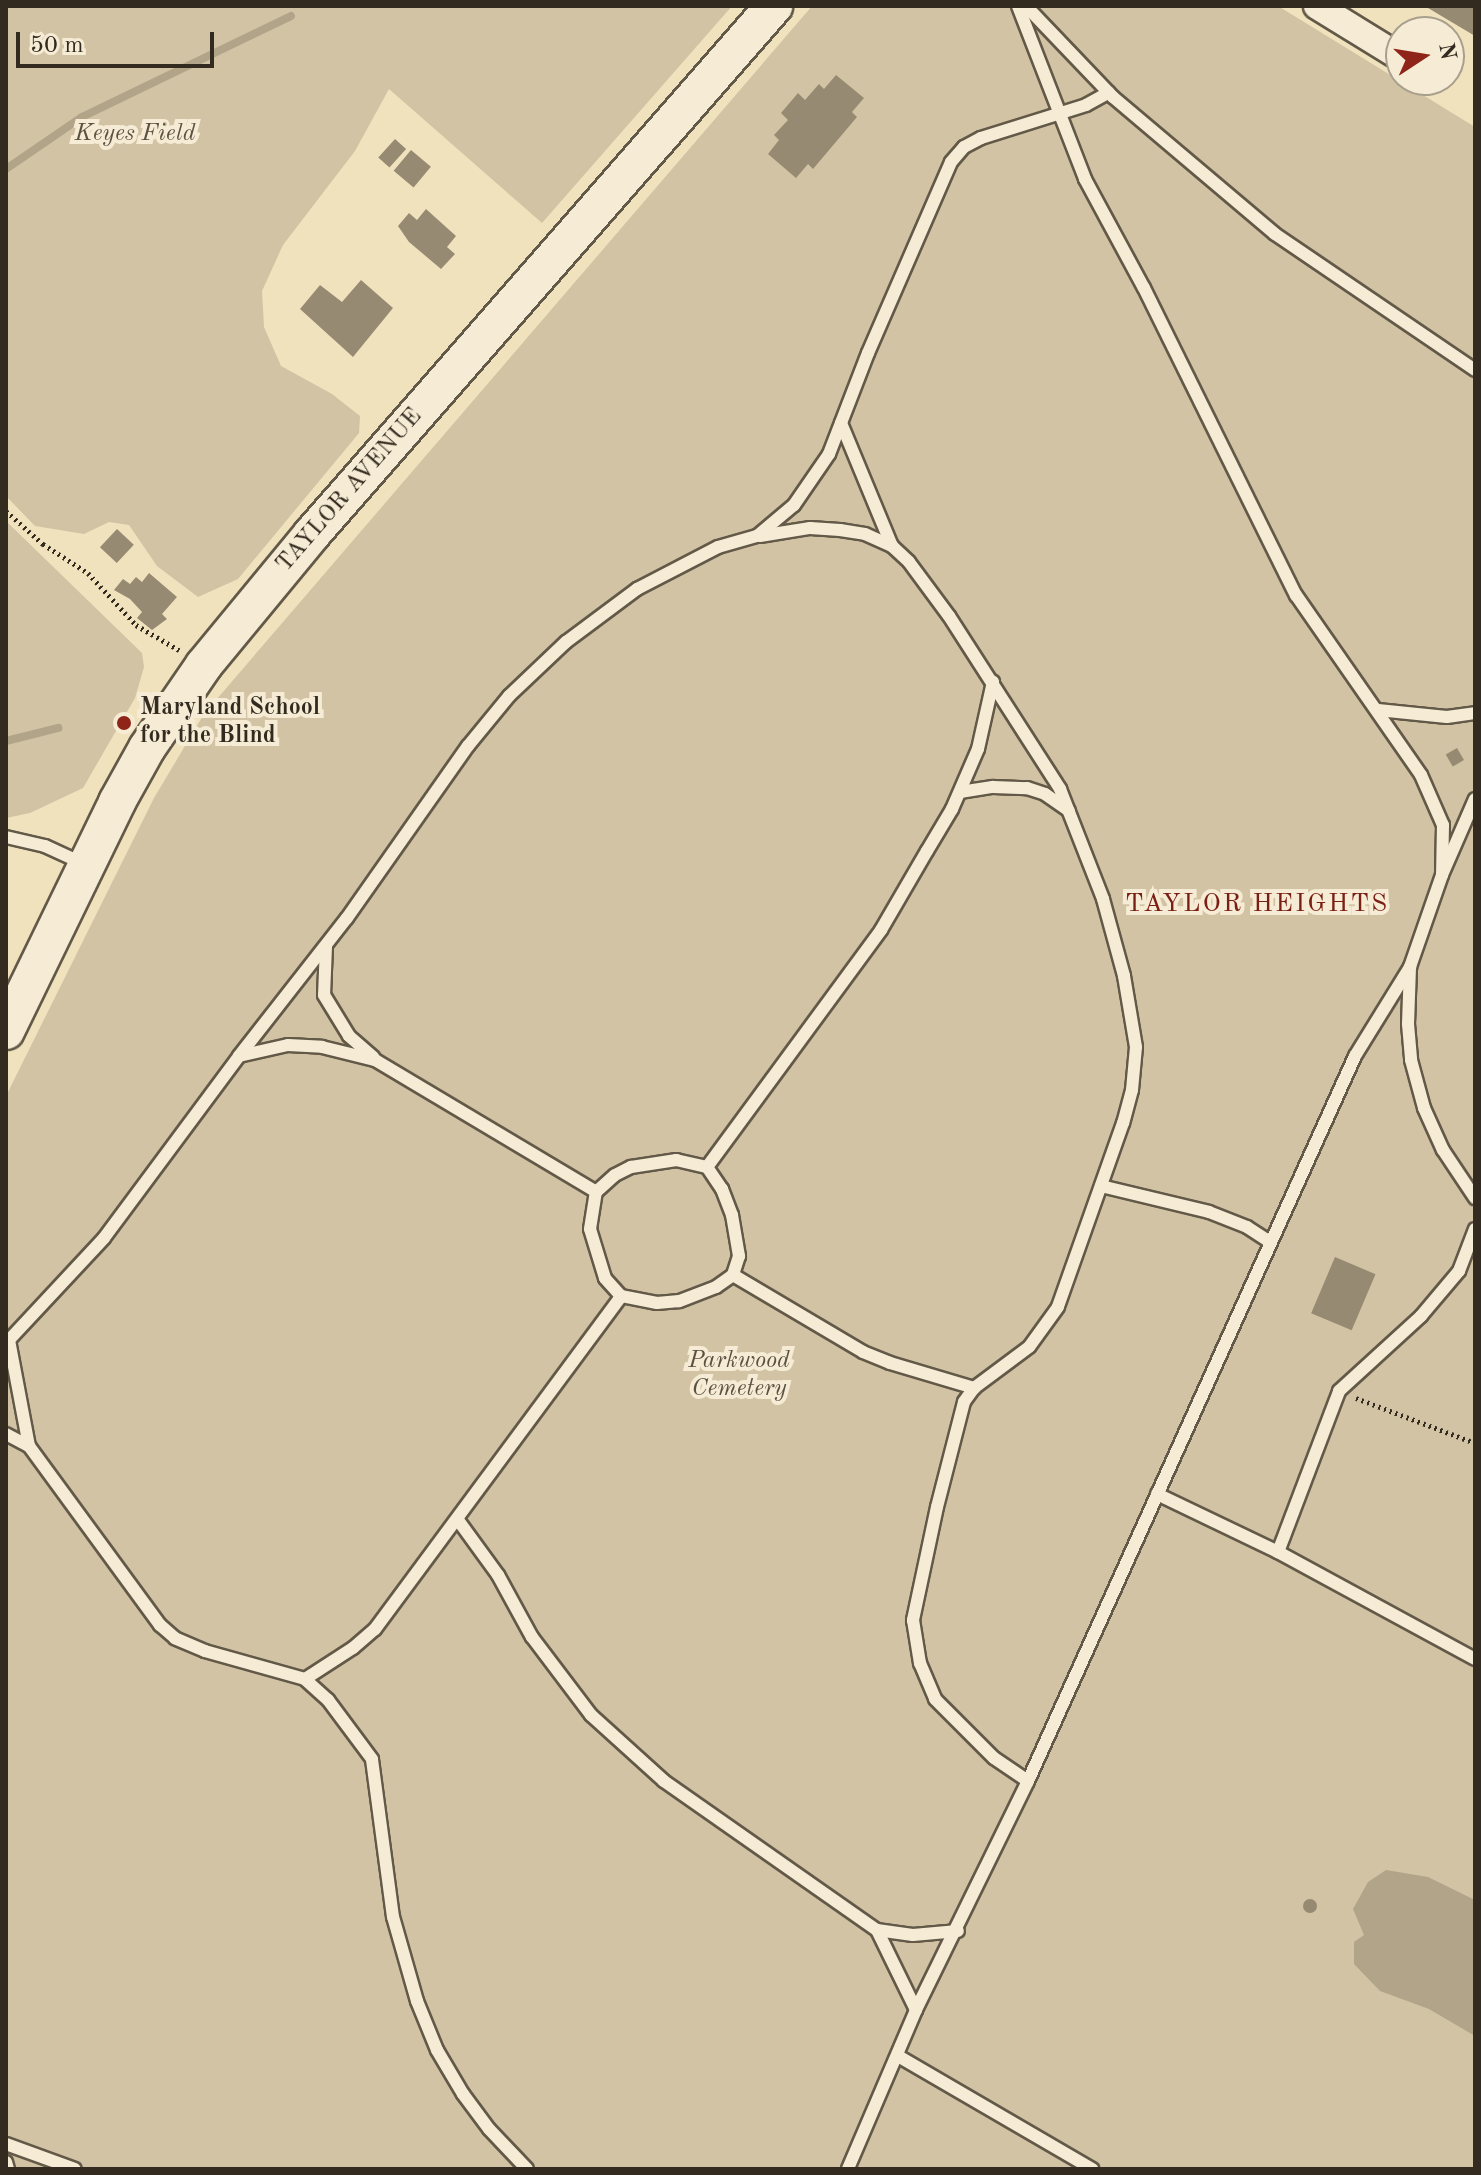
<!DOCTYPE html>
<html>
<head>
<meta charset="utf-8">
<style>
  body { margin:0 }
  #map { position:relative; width:1481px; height:2175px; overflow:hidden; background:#f1e2be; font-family:"Old Standard TT",serif }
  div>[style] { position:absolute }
  .green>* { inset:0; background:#d1c3a3 }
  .water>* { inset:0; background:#b1a488 }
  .stream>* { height:8px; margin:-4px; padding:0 4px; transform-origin:4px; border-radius:4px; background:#b1a488 }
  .building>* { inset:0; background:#968a72; transform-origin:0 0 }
  .round { border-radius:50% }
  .path>* { height:5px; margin-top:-2.5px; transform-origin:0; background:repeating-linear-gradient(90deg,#342b20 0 2px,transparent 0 6px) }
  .roads { filter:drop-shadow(2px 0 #635948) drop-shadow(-2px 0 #635948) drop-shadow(0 2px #635948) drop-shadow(0 -2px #635948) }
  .lane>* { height:12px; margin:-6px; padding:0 6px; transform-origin:6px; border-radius:6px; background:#f6ecd5 }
  .street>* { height:26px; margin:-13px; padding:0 13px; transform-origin:13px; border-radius:13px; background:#f6ecd5 }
  .secondary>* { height:36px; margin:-18px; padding:0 18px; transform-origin:18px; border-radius:18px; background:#f6ecd5 }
  .dots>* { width:22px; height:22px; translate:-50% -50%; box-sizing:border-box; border:4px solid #f6ecd5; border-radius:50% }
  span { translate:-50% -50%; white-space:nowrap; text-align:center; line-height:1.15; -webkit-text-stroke:8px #f6ecd5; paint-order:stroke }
  .park-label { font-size:24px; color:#5b5141; font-style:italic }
  .street-label { font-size:24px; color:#342b20 }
  .poi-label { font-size:24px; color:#342b20; font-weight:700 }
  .left { translate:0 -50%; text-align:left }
  .neighbourhood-label { font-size:26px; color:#7a1f14; letter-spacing:2px }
  .frame { position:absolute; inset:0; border:8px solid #342b20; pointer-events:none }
  .north { position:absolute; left:1385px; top:16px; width:80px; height:80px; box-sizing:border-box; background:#f6ecd5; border:2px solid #a89f8d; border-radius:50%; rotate:78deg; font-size:22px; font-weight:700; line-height:32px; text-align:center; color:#342b20 }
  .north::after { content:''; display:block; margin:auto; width:28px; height:36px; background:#8f2418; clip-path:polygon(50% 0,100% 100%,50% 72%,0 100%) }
  .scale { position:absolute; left:16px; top:32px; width:198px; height:36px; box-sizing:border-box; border:4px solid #342b20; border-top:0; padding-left:10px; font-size:24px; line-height:28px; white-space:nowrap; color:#342b20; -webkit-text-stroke:6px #f6ecd5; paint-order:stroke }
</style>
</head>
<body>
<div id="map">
  <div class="green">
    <i style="clip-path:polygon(6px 6px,732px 6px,542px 223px,389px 89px,355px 151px,283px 245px,262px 291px,264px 327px,281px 366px,332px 394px,360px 416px,359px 433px,238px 579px,198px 597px,157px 566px,129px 525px,109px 522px,84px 534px,35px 526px,6px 496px)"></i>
    <i style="clip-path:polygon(812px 6px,1278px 6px,1475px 127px,1475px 2169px,6px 2169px,6px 1096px,154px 798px,204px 714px)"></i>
    <i style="clip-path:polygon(6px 521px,142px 653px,144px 667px,135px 698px,83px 788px,30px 813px,6px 818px)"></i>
  </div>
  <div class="water">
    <i style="clip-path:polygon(1386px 1870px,1428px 1877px,1475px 1900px,1475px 2036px,1429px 2009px,1380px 1991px,1354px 1964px,1354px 1942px,1364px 1935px,1353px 1909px,1368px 1882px)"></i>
  </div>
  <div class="stream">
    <i style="left:6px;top:169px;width:92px;rotate:-34.4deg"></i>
    <i style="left:82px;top:117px;width:232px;rotate:-25.8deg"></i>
    <i style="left:6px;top:741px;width:54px;rotate:-14deg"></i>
  </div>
  <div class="building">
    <i style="clip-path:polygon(1430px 6px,1475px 6px,1475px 36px,1428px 8px)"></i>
    <i style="clip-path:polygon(836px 75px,864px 98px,852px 112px,857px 117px,813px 169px,808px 164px,796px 178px,768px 154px,779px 140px,774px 135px,788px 120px,781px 113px,798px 93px,805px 100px,819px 84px,824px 89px)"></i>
    <i style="left:395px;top:139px;width:15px;height:25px;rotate:42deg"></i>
    <i style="left:411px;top:150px;width:26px;height:27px;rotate:40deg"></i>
    <i style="clip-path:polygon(426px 209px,456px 236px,447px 247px,455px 254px,441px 269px,409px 242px,398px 226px,409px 213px,417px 220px)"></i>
    <i style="clip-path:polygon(361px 280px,393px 308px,353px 357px,300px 309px,320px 285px,342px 302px)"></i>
    <i style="left:117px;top:529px;width:23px;height:25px;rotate:43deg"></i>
    <i style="clip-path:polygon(149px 573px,177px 597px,162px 614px,167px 619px,152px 630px,137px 618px,142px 612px,130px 599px,114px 590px,123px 579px,130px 584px,136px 577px,142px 582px)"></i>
    <i style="left:1457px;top:748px;width:14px;height:13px;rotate:60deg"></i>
    <i style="left:1335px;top:1257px;width:44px;height:61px;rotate:23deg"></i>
    <i class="round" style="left:1303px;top:1899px;width:14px;height:14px"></i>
  </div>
  <div class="path">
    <i style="left:6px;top:511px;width:50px;rotate:41.7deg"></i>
    <i style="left:43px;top:544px;width:54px;rotate:32.8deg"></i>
    <i style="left:88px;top:573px;width:71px;rotate:47.3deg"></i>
    <i style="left:136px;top:625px;width:50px;rotate:30.2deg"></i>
    <i style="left:1356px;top:1398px;width:127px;rotate:20.7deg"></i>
  </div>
  <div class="roads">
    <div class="lane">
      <i style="left:1018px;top:6px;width:186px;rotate:68.8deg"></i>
      <i style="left:1085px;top:179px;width:124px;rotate:61.6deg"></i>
      <i style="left:1144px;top:288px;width:343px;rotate:63.7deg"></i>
      <i style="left:1296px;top:595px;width:219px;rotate:55.2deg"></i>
      <i style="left:1421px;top:775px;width:55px;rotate:66.3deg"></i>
      <i style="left:1443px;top:825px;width:50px;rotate:91.1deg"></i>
      <i style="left:1026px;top:6px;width:126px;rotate:46.3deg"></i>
      <i style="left:1113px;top:97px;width:212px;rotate:40.2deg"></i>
      <i style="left:1275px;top:234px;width:242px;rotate:34.2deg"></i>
      <i style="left:841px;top:423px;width:133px;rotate:67.5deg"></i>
      <i style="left:892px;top:546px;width:23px;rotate:43deg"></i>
      <i style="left:909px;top:562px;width:67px;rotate:53.5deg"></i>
      <i style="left:949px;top:616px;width:206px;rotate:57.3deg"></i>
      <i style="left:1060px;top:789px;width:118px;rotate:68.6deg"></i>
      <i style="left:1103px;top:899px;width:80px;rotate:74.7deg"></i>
      <i style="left:1124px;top:976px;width:72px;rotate:80.4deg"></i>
      <i style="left:1136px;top:1047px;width:43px;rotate:95.3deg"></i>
      <i style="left:1132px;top:1090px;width:34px;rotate:105deg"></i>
      <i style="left:1123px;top:1123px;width:195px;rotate:109.5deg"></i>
      <i style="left:1058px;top:1307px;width:49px;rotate:125.9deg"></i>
      <i style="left:1029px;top:1347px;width:69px;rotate:143.3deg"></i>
      <i style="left:974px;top:1388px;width:17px;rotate:126deg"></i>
      <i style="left:964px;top:1402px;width:108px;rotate:104.4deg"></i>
      <i style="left:937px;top:1507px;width:116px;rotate:102deg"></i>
      <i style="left:913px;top:1620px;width:44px;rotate:80.8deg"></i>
      <i style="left:920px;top:1663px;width:39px;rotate:67deg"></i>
      <i style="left:935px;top:1699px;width:83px;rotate:45deg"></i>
      <i style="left:994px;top:1758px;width:41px;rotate:34.1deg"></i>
      <i style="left:1028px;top:1781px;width:255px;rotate:116.1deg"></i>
      <i style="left:916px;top:2010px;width:173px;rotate:113.2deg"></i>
      <i style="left:760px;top:536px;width:51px;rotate:-9.1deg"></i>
      <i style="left:810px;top:528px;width:30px;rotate:4deg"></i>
      <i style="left:840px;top:530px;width:25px;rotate:9deg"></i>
      <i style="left:865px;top:534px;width:30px;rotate:24deg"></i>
      <i style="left:1378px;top:710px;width:69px;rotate:5.8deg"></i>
      <i style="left:1447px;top:717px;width:28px;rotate:-8deg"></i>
      <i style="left:960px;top:792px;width:33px;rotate:-9deg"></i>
      <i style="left:993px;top:787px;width:34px;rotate:2deg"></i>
      <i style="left:1027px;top:788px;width:19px;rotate:18deg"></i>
      <i style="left:1045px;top:794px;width:29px;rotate:35deg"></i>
      <i style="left:1475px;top:799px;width:83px;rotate:113.5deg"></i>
      <i style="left:1442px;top:875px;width:97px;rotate:109.2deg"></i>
      <i style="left:1410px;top:967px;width:57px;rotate:92deg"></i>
      <i style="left:1408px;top:1024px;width:36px;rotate:85deg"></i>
      <i style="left:1411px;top:1060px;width:50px;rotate:74.8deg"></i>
      <i style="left:1424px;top:1108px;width:46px;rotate:65.7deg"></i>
      <i style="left:1443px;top:1150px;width:58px;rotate:56.3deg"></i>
      <i style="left:6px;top:837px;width:40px;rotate:13deg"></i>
      <i style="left:45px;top:846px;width:41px;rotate:24.7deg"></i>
      <i style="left:326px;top:946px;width:49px;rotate:92.3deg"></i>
      <i style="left:324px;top:995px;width:48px;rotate:58.6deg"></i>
      <i style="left:349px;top:1036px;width:32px;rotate:41deg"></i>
      <i style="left:239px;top:1056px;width:175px;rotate:-52deg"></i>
      <i style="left:347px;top:918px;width:210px;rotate:-54.9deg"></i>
      <i style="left:468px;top:746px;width:65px;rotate:-50.6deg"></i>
      <i style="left:509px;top:696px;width:79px;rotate:-43.5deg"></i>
      <i style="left:566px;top:642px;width:89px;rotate:-36.7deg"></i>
      <i style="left:637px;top:589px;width:91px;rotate:-27.4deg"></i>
      <i style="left:718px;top:547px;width:41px;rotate:-15.8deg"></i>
      <i style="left:757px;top:536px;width:48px;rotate:-40deg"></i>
      <i style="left:794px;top:505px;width:62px;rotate:-55.5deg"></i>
      <i style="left:829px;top:454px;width:108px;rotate:-68.9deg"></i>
      <i style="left:868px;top:353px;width:208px;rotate:-66.5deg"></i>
      <i style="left:951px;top:162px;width:20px;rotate:-49deg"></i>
      <i style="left:964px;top:147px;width:19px;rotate:-28deg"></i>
      <i style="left:981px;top:138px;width:110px;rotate:-17.4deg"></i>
      <i style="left:1086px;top:105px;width:26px;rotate:-29deg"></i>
      <i style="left:676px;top:1160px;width:32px;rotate:13deg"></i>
      <i style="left:707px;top:1167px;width:27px;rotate:56deg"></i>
      <i style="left:722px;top:1189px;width:28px;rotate:69deg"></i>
      <i style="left:732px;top:1215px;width:42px;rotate:80.3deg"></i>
      <i style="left:739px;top:1256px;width:20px;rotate:108deg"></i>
      <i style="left:733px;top:1275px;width:21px;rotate:145deg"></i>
      <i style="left:716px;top:1287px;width:40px;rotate:159deg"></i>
      <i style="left:679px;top:1301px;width:22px;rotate:175deg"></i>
      <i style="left:657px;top:1303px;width:37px;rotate:-169deg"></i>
      <i style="left:621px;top:1296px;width:24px;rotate:-132deg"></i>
      <i style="left:605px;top:1278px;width:51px;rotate:-107deg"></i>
      <i style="left:590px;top:1229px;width:37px;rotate:-81deg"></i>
      <i style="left:596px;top:1192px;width:25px;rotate:-42deg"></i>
      <i style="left:615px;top:1175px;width:18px;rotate:-27deg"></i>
      <i style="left:631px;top:1167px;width:46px;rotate:-8.8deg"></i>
      <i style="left:707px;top:1167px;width:294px;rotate:-53.7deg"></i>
      <i style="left:881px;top:930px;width:91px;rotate:-59.8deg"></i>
      <i style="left:927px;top:851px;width:49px;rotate:-59.2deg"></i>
      <i style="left:952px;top:809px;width:65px;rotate:-66.6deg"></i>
      <i style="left:978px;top:749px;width:69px;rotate:-77.4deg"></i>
      <i style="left:1101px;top:1186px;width:111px;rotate:13.5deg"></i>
      <i style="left:1209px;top:1212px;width:41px;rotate:21.5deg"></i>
      <i style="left:1247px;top:1227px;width:27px;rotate:33deg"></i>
      <i style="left:733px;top:1275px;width:151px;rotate:30.6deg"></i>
      <i style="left:863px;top:1352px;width:29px;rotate:22deg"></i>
      <i style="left:890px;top:1363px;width:88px;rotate:16.6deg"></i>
      <i style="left:6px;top:1434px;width:26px;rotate:28deg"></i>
      <i style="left:1157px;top:1494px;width:134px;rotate:25.6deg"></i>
      <i style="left:1278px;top:1552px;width:224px;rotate:28.5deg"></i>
      <i style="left:458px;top:1520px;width:68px;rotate:54deg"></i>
      <i style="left:498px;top:1575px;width:71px;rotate:61.3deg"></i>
      <i style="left:532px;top:1637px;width:98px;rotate:52.9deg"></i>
      <i style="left:591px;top:1715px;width:98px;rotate:42.1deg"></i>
      <i style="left:664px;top:1781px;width:260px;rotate:35deg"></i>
      <i style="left:877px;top:1930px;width:89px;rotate:64deg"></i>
      <i style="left:1278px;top:1552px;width:172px;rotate:-69.2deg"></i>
      <i style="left:1339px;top:1391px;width:111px;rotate:-42.4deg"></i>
      <i style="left:1421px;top:1316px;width:59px;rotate:-49.8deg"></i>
      <i style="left:1459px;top:1271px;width:45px;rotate:-69.1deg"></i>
      <i style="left:305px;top:1679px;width:57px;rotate:-32.9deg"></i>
      <i style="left:353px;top:1648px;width:29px;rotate:-41deg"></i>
      <i style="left:375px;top:1629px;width:414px;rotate:-53.5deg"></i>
      <i style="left:1028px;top:1781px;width:795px;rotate:-65.72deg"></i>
      <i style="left:1355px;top:1056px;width:105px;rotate:-58.3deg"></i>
      <i style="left:877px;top:1930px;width:36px;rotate:8deg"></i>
      <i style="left:913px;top:1935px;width:45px;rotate:-5.1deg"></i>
      <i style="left:898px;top:2056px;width:225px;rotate:30.2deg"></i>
      <i style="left:6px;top:2144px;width:73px;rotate:19.9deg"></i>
      <i style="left:6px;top:2162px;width:7px;rotate:74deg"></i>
      <i style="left:527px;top:2169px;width:55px;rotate:-133.5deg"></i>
      <i style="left:489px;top:2129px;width:44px;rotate:-126.6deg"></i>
      <i style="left:463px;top:2094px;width:51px;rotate:-120.6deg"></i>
      <i style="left:437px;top:2050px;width:53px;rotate:-112.2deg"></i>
      <i style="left:417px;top:2001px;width:87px;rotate:-105.9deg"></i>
      <i style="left:393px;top:1917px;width:159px;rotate:-97.6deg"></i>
      <i style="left:372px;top:1759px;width:74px;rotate:-126.7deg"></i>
      <i style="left:328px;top:1700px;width:31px;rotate:-138deg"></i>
      <i style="left:305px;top:1679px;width:104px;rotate:-164.4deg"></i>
      <i style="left:205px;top:1651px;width:33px;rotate:-157deg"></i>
      <i style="left:175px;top:1638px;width:20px;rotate:-139deg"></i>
      <i style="left:160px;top:1625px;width:222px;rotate:-126.2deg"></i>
      <i style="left:29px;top:1446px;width:108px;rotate:-100.7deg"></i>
      <i style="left:9px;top:1340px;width:139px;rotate:-47deg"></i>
      <i style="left:104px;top:1238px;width:227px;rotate:-53.4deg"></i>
      <i style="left:239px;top:1056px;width:50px;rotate:-12.7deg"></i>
      <i style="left:288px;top:1045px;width:34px;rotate:3deg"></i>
      <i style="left:322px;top:1047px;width:55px;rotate:13.8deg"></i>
      <i style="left:375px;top:1060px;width:257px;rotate:30.8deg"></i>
    </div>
    <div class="street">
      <i style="left:1317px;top:6px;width:92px;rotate:31.6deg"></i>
    </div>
    <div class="secondary">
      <i style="left:6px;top:1031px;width:254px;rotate:-64.1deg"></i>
      <i style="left:117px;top:802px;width:62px;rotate:-60.9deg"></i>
      <i style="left:147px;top:748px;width:101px;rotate:-55.5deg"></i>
      <i style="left:204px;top:665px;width:170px;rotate:-50.5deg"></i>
      <i style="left:312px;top:534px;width:702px;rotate:-48.81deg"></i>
    </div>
  </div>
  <div class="dots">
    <i style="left:124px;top:723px;background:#8f2418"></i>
  </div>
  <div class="park-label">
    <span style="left:135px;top:135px">Keyes Field</span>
    <span style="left:739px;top:1376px">Parkwood<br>Cemetery</span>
  </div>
  <div class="street-label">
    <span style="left:350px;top:491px;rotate:-49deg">TAYLOR AVENUE</span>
  </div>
  <div class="poi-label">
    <span class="left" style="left:140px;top:723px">Maryland School<br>for the Blind</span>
  </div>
  <div class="neighbourhood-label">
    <span style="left:1257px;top:905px">TAYLOR HEIGHTS</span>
  </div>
  <div class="frame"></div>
  <div class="north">N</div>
  <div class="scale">50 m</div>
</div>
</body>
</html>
